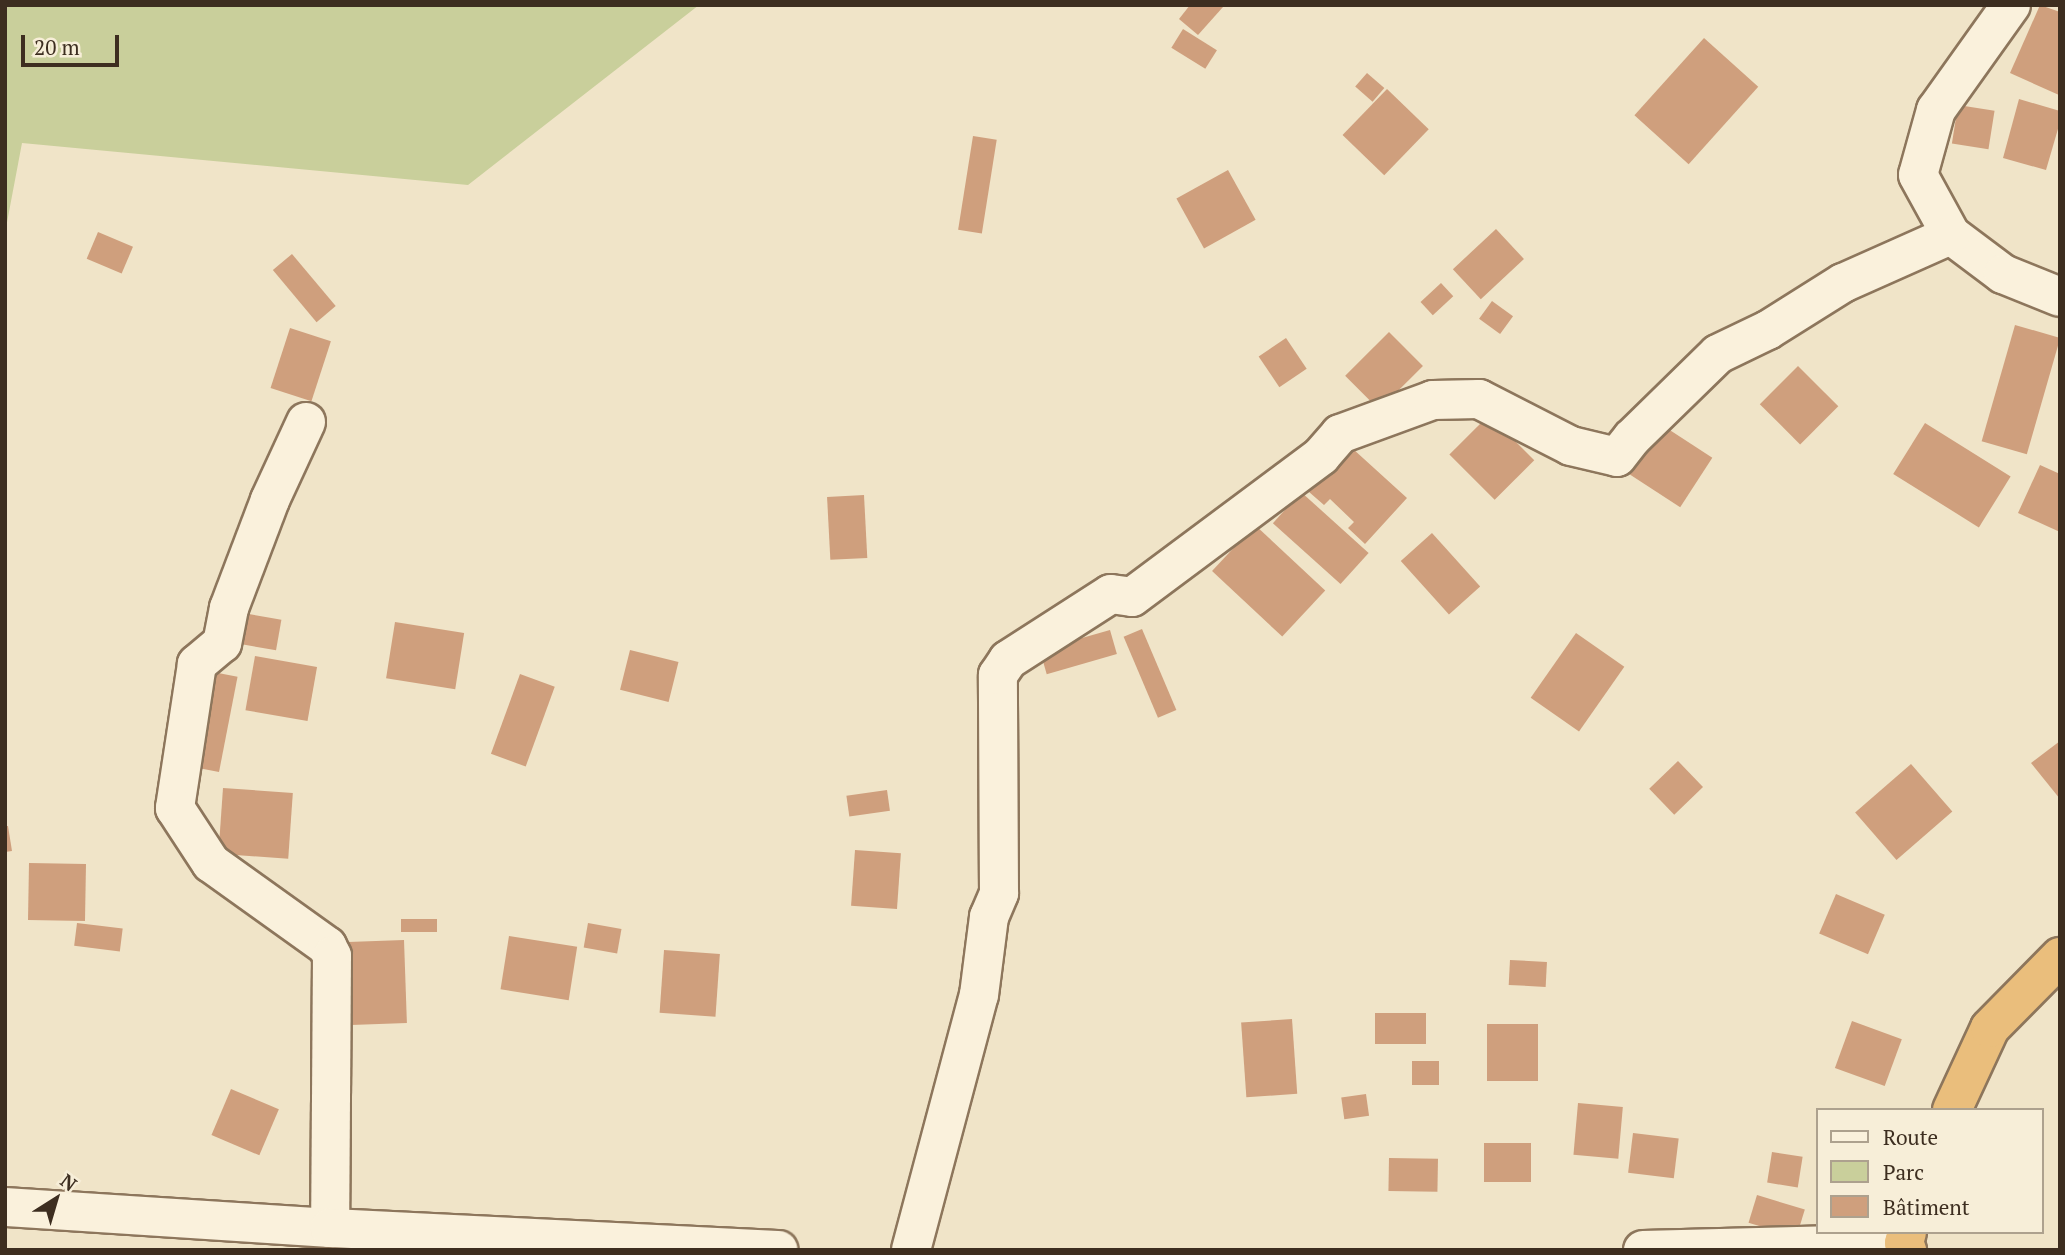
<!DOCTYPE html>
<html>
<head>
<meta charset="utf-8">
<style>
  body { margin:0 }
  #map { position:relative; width:2065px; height:1255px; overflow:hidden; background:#f0e4c8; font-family:"PT Serif",serif }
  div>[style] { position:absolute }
  .green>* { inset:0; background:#c9cf9b }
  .building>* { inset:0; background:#cf9f7d; transform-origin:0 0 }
  .roads { filter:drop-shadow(2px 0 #8d765c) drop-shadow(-2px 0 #8d765c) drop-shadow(0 2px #8d765c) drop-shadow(0 -2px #8d765c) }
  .minor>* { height:38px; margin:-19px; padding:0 19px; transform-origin:19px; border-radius:19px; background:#faf1dc }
  .tertiary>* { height:38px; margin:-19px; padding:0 19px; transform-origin:19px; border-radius:19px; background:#faf1dc }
  .trunk>* { height:38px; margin:-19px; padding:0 19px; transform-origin:19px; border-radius:19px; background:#eabe7c }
  span { translate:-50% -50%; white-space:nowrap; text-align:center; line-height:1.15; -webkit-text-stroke:7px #f7eed8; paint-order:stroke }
  .frame { position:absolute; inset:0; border:7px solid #3d2e20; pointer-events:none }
  .legend { position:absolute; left:1816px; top:1108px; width:228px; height:126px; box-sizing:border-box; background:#f7eed8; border:2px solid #ada18e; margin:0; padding:9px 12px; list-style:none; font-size:21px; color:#3d2e20 }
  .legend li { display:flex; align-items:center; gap:14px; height:35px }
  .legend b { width:35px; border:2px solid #ada18e }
  .north { position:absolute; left:21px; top:1164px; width:70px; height:70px; -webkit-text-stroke:5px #f7eed8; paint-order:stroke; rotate:37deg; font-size:19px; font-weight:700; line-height:28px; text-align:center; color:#3d2e20 }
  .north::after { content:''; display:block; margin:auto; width:24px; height:32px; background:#3d2e20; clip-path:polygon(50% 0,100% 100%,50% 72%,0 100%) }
  .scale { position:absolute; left:21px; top:35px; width:98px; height:32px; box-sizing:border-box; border:4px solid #3d2e20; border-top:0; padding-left:9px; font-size:21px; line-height:24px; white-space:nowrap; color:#3d2e20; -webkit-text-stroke:5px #f7eed8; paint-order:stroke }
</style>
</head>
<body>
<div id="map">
  <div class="green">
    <i style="clip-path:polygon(5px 5px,699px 5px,468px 185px,22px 143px,5px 233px)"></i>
  </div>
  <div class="building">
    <i style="clip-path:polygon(1190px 5px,1221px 5px,1223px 7px,1198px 35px,1179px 19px)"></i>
    <i style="clip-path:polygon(2040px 5px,2060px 12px,2059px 95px,2010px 73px)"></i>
    <i style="left:1183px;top:29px;width:40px;height:22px;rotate:32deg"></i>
    <i style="left:1704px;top:38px;width:73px;height:104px;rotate:42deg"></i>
    <i style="left:1367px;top:73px;width:23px;height:18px;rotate:41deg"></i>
    <i style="left:1387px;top:89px;width:58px;height:64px;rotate:44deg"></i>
    <i style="clip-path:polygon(2019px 99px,2060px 111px,2060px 122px,2046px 170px,2003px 158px)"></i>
    <i style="left:1958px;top:105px;width:37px;height:39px;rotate:9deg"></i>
    <i style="left:973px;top:136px;width:24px;height:95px;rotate:9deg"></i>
    <i style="left:1228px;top:170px;width:57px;height:59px;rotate:61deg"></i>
    <i style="left:1496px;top:229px;width:41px;height:59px;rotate:47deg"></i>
    <i style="left:98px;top:232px;width:38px;height:29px;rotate:23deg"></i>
    <i style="left:292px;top:254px;width:68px;height:25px;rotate:50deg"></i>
    <i style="left:1441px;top:283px;width:18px;height:28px;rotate:47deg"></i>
    <i style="left:1492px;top:301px;width:26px;height:22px;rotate:36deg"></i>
    <i style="left:2015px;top:325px;width:47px;height:121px;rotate:16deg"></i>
    <i style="left:290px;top:328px;width:43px;height:63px;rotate:18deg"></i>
    <i style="left:1389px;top:332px;width:48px;height:62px;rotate:45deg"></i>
    <i style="left:1286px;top:338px;width:37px;height:33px;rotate:56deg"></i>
    <i style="left:1798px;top:366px;width:57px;height:54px;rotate:45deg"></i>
    <i style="left:1489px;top:415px;width:64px;height:56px;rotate:45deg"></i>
    <i style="left:1925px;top:423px;width:101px;height:60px;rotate:32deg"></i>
    <i style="left:1662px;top:425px;width:60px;height:59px;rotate:33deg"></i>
    <i style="clip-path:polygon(1342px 439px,1407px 498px,1365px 544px,1348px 528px,1354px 522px,1330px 499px,1324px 505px,1301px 485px)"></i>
    <i style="clip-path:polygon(2040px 465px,2060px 474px,2060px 532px,2018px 513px)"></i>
    <i style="left:1301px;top:492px;width:91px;height:42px;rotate:42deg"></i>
    <i style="left:864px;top:495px;width:63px;height:37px;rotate:87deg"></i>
    <i style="left:1255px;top:525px;width:96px;height:63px;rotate:43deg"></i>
    <i style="left:1432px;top:533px;width:72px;height:42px;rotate:48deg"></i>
    <i style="left:243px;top:613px;width:39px;height:31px;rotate:10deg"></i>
    <i style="left:395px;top:622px;width:70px;height:57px;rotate:9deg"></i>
    <i style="left:1142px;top:629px;width:88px;height:20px;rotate:67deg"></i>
    <i style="left:1110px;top:630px;width:25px;height:73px;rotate:74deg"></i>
    <i style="left:1576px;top:633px;width:59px;height:79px;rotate:35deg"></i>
    <i style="left:630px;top:650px;width:50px;height:41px;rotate:14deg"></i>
    <i style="left:255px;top:656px;width:63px;height:55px;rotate:10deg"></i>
    <i style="left:213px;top:672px;width:25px;height:97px;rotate:11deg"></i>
    <i style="left:520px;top:674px;width:37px;height:85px;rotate:20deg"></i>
    <i style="clip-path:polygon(2060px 741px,2060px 799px,2031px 763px)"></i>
    <i style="left:1678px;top:761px;width:36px;height:40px;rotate:46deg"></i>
    <i style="left:1911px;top:764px;width:63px;height:74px;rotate:49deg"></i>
    <i style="left:223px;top:788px;width:70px;height:66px;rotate:4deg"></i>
    <i style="left:887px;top:790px;width:21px;height:41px;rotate:82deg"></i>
    <i style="clip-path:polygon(5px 826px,8px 826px,12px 851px,5px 852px)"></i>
    <i style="left:855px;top:850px;width:46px;height:56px;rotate:4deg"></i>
    <i style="left:29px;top:863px;width:57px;height:57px;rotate:1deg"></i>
    <i style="left:1836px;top:894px;width:53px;height:43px;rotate:23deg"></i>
    <i style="left:437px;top:919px;width:13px;height:36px;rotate:90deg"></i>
    <i style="left:77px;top:923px;width:46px;height:23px;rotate:7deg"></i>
    <i style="left:588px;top:923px;width:34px;height:25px;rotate:10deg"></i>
    <i style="left:509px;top:936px;width:69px;height:54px;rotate:9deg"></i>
    <i style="left:404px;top:940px;width:83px;height:56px;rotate:88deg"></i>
    <i style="left:664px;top:950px;width:56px;height:63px;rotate:4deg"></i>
    <i style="left:1510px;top:960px;width:37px;height:25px;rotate:3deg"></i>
    <i style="left:1375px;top:1013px;width:51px;height:31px"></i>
    <i style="left:1292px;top:1019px;width:75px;height:51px;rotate:86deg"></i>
    <i style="left:1852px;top:1021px;width:53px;height:50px;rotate:20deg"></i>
    <i style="left:1487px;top:1024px;width:51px;height:57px"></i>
    <i style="left:1412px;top:1061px;width:27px;height:24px"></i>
    <i style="left:231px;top:1089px;width:52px;height:50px;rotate:23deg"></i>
    <i style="left:1366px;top:1094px;width:22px;height:25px;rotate:82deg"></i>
    <i style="left:1578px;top:1103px;width:45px;height:52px;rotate:5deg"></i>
    <i style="left:1633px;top:1133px;width:46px;height:40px;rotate:7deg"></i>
    <i style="left:1484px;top:1143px;width:47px;height:39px"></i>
    <i style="left:1772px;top:1152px;width:31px;height:31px;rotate:9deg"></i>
    <i style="left:1389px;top:1158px;width:49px;height:33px;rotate:1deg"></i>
    <i style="left:1757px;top:1195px;width:50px;height:29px;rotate:17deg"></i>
  </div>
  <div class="roads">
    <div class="minor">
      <i style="left:2011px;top:5px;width:129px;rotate:125.5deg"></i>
      <i style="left:1936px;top:110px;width:67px;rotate:105.5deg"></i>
      <i style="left:1918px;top:175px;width:68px;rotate:61.2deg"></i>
      <i style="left:1951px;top:235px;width:65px;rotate:36.9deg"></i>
      <i style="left:2003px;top:274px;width:61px;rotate:22deg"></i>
      <i style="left:306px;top:422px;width:86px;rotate:114.8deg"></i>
      <i style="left:270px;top:500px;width:116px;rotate:110.8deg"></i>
      <i style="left:229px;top:608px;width:36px;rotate:101deg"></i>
      <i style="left:222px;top:643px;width:33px;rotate:140deg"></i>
      <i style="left:197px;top:664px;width:146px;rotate:98.7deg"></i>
      <i style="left:175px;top:808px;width:66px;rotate:56.8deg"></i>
      <i style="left:211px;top:863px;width:143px;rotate:35.6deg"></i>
      <i style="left:327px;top:946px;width:11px;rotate:63deg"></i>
      <i style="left:332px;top:956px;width:272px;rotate:90.4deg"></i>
      <i style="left:911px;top:1250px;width:264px;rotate:-75.1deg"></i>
      <i style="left:979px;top:995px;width:79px;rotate:-82.7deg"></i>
      <i style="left:989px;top:917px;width:26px;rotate:-67deg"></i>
      <i style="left:999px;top:893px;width:218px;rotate:-90.3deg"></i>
      <i style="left:998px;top:675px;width:18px;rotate:-56deg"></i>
      <i style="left:1008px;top:660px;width:122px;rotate:-32.7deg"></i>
      <i style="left:1111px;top:594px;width:21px;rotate:8deg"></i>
      <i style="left:1132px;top:597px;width:236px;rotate:-36.7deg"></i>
      <i style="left:1321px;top:456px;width:29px;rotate:-49deg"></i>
      <i style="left:1340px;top:434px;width:99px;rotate:-20.1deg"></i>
      <i style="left:1433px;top:400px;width:46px;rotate:-1.2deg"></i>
      <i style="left:1479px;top:399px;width:103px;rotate:27.1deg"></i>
      <i style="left:1571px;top:446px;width:47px;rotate:13.4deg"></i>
      <i style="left:1617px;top:457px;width:24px;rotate:-52deg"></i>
      <i style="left:1632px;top:438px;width:120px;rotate:-44.3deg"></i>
      <i style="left:1718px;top:354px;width:55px;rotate:-25.6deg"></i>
      <i style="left:1768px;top:330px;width:89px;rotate:-32.1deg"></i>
      <i style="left:1843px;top:283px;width:118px;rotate:-24deg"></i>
    </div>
    <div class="tertiary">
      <i style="left:5px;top:1207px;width:326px;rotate:3.7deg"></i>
      <i style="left:330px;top:1228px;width:449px;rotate:2.8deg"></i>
      <i style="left:1643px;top:1250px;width:261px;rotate:-1.5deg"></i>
    </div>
    <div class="trunk">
      <i style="left:1952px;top:1110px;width:90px;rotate:-65.1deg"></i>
      <i style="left:1990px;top:1028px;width:100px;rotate:-45.4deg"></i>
      <i style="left:1907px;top:1232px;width:11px;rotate:105deg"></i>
      <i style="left:1904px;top:1243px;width:8px;rotate:67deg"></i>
    </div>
  </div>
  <div class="frame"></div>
  <ul class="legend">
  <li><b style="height:9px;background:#faf1dc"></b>Route</li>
  <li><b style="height:19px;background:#c9cf9b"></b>Parc</li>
  <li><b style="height:19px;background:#cf9f7d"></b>Bâtiment</li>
  </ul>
  <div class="north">N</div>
  <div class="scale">20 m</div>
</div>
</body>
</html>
